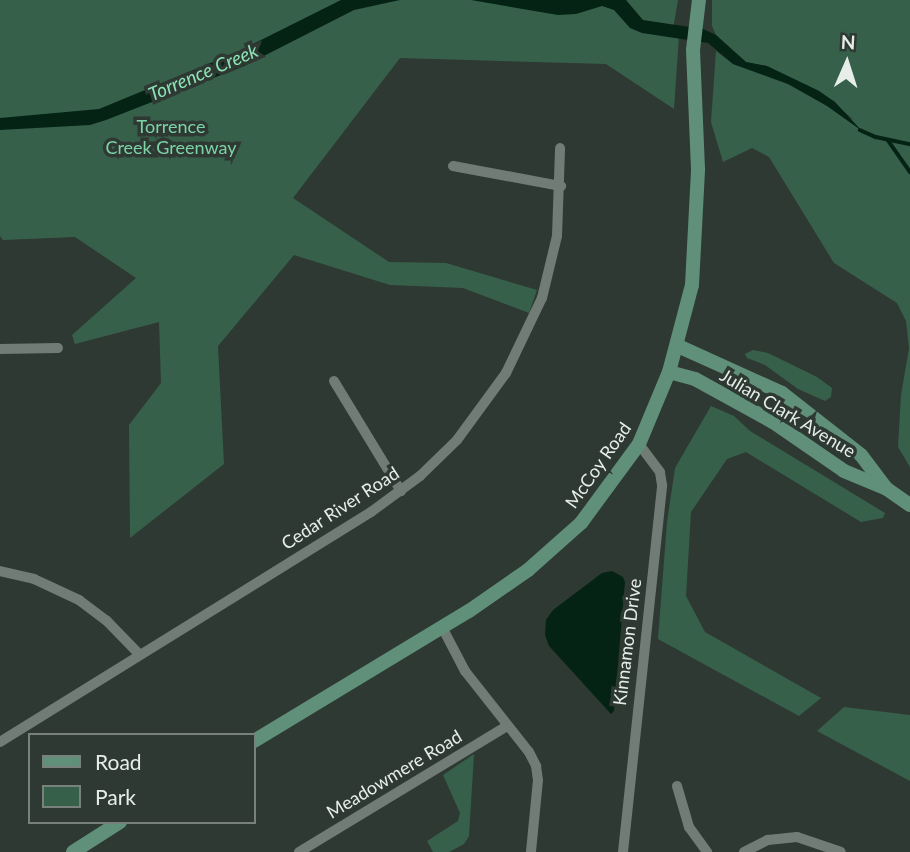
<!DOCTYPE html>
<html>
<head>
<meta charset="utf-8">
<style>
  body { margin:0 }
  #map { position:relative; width:910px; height:852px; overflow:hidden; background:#2e3933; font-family:Lato,sans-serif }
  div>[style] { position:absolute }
  .green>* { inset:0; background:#37604a }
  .water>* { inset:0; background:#042315 }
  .stream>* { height:3.5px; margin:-1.75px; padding:0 1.75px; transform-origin:1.75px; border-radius:1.75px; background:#042315 }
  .street>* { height:10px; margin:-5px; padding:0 5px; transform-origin:5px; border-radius:5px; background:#707c75 }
  .secondary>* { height:14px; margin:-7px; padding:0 7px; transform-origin:7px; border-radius:7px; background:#60907a }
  span { translate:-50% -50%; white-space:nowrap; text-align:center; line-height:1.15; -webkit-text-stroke:7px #2e3933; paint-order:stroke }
  .park-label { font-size:18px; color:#7cd4a6 }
  .street-label { font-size:18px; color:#e7eeea }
  .water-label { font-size:19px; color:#8de5b6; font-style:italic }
  .legend { position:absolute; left:28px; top:733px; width:228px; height:91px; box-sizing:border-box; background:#2e3933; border:2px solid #78817c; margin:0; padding:9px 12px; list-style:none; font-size:21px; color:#e7eeea }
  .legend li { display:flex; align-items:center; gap:14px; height:35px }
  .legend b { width:35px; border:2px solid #78817c }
  .north { position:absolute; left:812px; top:28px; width:70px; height:70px; -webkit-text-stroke:5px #2e3933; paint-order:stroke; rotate:3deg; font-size:19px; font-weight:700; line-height:28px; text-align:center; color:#e7eeea }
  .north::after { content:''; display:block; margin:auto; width:24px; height:32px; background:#e7eeea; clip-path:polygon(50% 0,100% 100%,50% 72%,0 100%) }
</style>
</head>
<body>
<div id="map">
  <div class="green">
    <i style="clip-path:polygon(0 0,678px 0,672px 35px,679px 36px,674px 109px,606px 64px,400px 58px,293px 198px,389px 262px,446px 263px,537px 290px,529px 313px,463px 288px,390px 285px,294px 255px,218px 346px,224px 464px,130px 538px,129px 425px,161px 383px,159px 322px,75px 344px,72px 335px,136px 278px,75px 237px,3px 240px,0 236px)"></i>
    <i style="clip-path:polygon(712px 0,910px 0,910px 467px,898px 447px,901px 395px,909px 348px,906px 321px,897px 303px,834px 263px,769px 157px,752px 148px,723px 162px,711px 122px,716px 51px,733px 64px,788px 84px,854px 120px,819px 91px,767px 66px,746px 62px,733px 51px,716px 35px,712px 26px)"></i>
    <i style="clip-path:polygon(753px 350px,768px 353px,817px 377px,832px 388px,831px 397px,825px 401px,798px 389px,765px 365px,747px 358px,745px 354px)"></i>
    <i style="clip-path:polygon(711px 406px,734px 416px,750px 431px,885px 513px,883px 518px,861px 522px,746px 452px,727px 459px,691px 512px,686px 596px,705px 632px,821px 698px,799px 716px,658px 639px,667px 522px,675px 468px)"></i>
    <i style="clip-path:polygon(844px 707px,910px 715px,910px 781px,817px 731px)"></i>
    <i style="clip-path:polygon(474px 754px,469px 836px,464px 844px,449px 852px,433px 852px,427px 841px,458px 821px,460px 813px,443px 775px)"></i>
  </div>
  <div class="water">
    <i style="clip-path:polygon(341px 0,400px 0,354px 10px,244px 66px,106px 120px,90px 125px,0 130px,0 118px,99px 109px,235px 53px)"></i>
    <i style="clip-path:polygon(471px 0,626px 0,643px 20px,703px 29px,716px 35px,746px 62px,767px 66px,819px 91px,835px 102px,862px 131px,827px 106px,788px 84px,733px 64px,708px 43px,642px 33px,630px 28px,614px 10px,602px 6px,576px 14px,558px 15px)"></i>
    <i style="clip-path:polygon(612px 571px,623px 577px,625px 582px,614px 711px,611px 714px,549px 646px,545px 635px,546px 620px,553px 610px,602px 573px)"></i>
  </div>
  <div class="stream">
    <i style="left:860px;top:130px;width:17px;rotate:24deg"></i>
    <i style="left:876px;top:137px;width:35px;rotate:12deg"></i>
    <i style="left:888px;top:140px;width:39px;rotate:55deg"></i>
  </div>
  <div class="street">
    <i style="left:453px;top:166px;width:110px;rotate:10.5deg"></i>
    <i style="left:0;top:349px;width:58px;rotate:-1deg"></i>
    <i style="left:334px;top:381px;width:129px;rotate:58.7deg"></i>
    <i style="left:0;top:571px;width:35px;rotate:13deg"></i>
    <i style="left:34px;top:579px;width:50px;rotate:25deg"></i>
    <i style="left:79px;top:600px;width:34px;rotate:37deg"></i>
    <i style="left:106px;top:620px;width:47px;rotate:45.9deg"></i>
    <i style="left:442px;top:627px;width:50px;rotate:62.4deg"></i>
    <i style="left:465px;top:671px;width:103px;rotate:51.7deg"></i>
    <i style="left:529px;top:752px;width:16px;rotate:63deg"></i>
    <i style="left:536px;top:766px;width:14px;rotate:82deg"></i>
    <i style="left:538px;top:780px;width:72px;rotate:95.6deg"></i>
    <i style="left:0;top:742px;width:437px;rotate:-31.8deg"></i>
    <i style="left:371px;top:512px;width:61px;rotate:-36.3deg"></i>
    <i style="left:420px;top:476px;width:52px;rotate:-44.2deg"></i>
    <i style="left:457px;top:440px;width:83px;rotate:-53.8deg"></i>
    <i style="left:506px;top:373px;width:83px;rotate:-64.4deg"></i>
    <i style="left:542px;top:298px;width:64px;rotate:-76.4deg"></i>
    <i style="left:557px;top:236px;width:88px;rotate:-88deg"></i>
    <i style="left:677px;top:786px;width:43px;rotate:73.7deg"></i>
    <i style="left:689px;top:827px;width:31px;rotate:54deg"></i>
    <i style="left:299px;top:852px;width:243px;rotate:-31.2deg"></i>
    <i style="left:623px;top:852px;width:369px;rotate:-83.9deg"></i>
    <i style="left:662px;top:485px;width:13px;rotate:-99deg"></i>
    <i style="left:660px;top:472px;width:35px;rotate:-127deg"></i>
    <i style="left:744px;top:852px;width:27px;rotate:-27deg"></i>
    <i style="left:768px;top:840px;width:29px;rotate:-6deg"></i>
    <i style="left:797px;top:837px;width:46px;rotate:18.8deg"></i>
  </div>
  <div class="secondary">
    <i style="left:678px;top:346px;width:114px;rotate:24.3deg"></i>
    <i style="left:782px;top:393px;width:100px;rotate:38.1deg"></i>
    <i style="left:861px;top:455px;width:41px;rotate:52.9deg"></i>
    <i style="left:669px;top:372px;width:27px;rotate:15deg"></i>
    <i style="left:695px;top:379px;width:89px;rotate:28.9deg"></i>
    <i style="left:773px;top:422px;width:86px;rotate:34.6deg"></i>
    <i style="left:844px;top:471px;width:47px;rotate:22.7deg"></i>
    <i style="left:887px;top:489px;width:28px;rotate:35deg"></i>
    <i style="left:254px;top:741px;width:251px;rotate:-31.2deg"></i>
    <i style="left:469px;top:611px;width:72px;rotate:-34.8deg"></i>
    <i style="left:528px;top:570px;width:71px;rotate:-41.6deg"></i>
    <i style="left:581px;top:523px;width:98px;rotate:-53.7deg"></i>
    <i style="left:639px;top:444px;width:78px;rotate:-67.4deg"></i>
    <i style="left:669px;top:372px;width:90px;rotate:-75.2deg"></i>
    <i style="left:692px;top:285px;width:116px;rotate:-87deg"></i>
    <i style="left:698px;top:169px;width:119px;rotate:-92.4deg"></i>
    <i style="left:693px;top:50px;width:50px;rotate:-83.2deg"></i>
    <i style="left:73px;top:852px;width:56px;rotate:-32.6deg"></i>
  </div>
  <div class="park-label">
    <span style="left:171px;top:137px">Torrence<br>Creek Greenway</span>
  </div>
  <div class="street-label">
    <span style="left:788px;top:413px;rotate:31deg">Julian Clark Avenue</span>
    <span style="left:598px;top:465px;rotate:-55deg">McCoy Road</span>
    <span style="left:340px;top:508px;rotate:-33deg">Cedar River Road</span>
    <span style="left:627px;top:642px;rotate:-83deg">Kinnamon Drive</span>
    <span style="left:394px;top:774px;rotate:-31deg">Meadowmere Road</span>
  </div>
  <div class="water-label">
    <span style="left:203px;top:72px;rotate:-23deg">Torrence Creek</span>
  </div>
  <ul class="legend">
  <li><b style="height:9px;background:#60907a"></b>Road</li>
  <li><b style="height:19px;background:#37604a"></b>Park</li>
  </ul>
  <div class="north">N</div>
</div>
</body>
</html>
